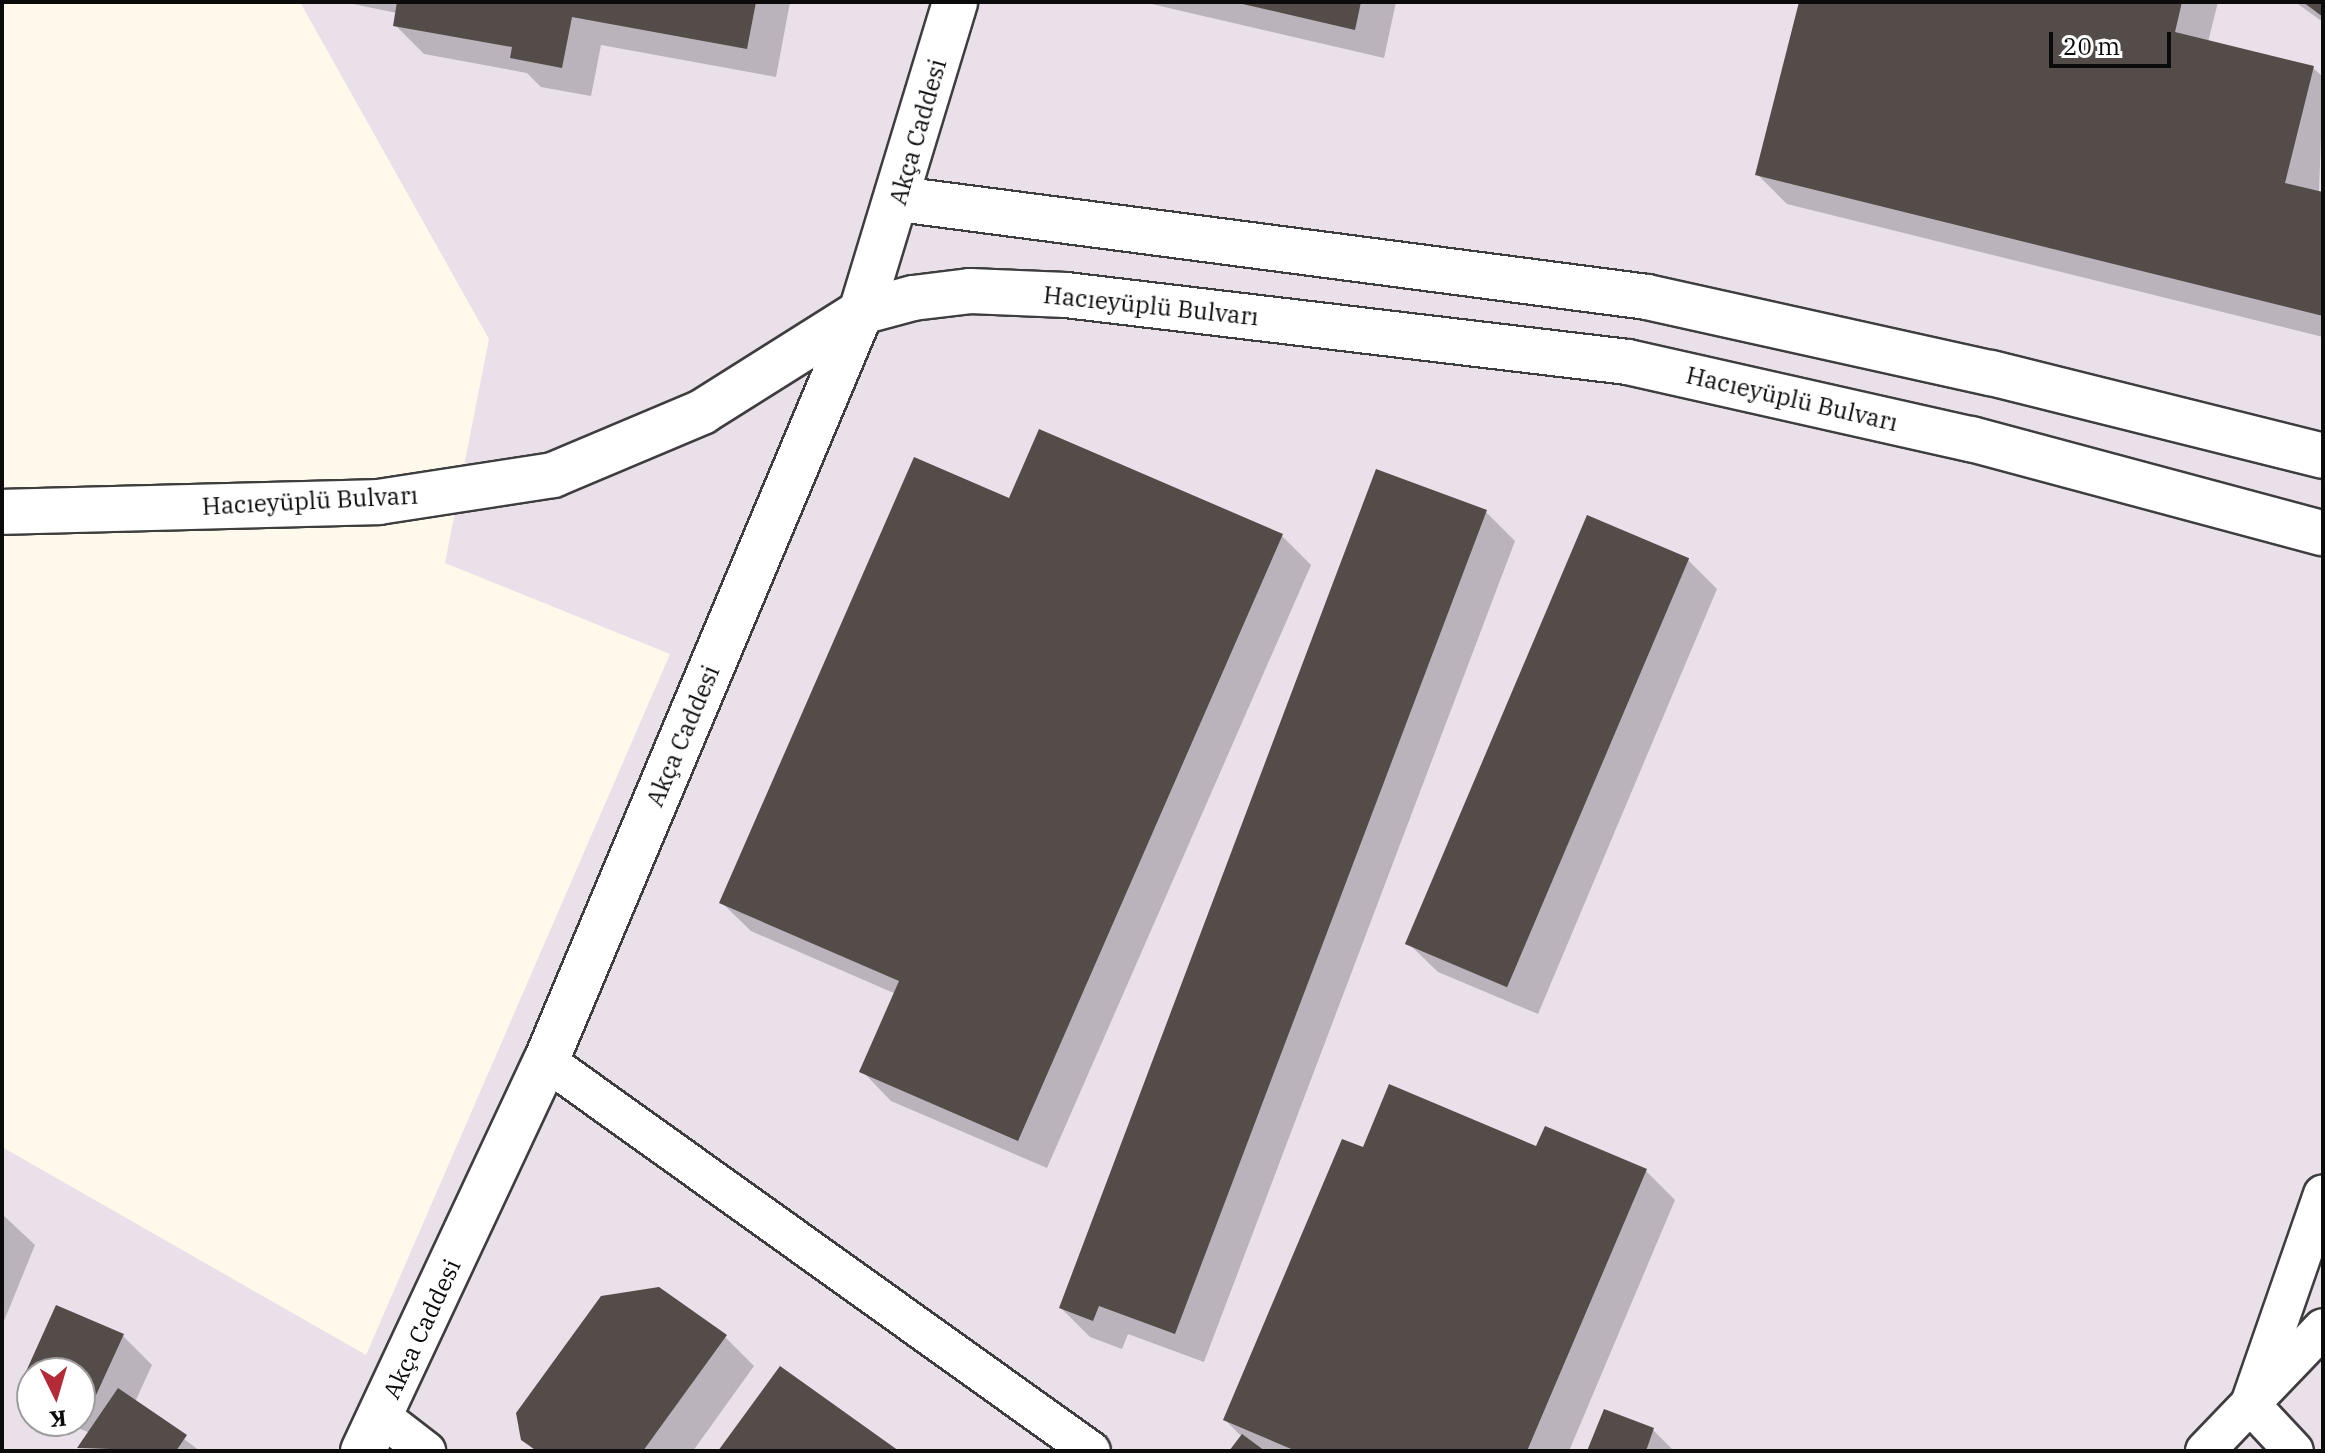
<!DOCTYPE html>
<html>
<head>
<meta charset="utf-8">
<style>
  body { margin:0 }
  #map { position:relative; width:2325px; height:1453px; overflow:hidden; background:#fef9eb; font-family:"IBM Plex Serif",serif }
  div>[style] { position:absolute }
  .industrial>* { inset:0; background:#e9e0ea }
  .shadow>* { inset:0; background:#0003 }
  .building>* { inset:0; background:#534c48; transform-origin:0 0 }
  .roads { filter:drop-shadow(2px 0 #3e3e3e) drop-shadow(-2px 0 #3e3e3e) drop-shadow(0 2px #3e3e3e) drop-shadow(0 -2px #3e3e3e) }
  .minor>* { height:38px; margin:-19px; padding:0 19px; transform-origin:19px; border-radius:19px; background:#fff }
  .tertiary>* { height:44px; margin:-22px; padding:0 22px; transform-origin:22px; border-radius:22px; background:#fff }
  span { translate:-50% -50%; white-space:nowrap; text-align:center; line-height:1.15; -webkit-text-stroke:8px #fff; paint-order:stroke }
  .street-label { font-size:24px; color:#0b0b0b }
  .frame { position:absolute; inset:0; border:4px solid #0b0b0b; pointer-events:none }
  .north { position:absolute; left:16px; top:1357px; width:80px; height:80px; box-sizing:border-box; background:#fff; border:2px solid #9d9d9d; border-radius:50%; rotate:175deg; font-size:22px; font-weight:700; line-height:32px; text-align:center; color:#0b0b0b }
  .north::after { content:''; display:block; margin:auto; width:28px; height:36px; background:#b42b37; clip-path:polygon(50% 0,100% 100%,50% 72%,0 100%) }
  .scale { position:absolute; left:2049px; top:32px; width:122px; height:36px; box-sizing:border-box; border:4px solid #0b0b0b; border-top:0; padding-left:10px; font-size:24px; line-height:28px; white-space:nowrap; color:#0b0b0b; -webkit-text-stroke:6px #fff; paint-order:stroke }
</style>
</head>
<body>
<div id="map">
  <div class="industrial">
    <i style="clip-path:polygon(evenodd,300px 2px,2323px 2px,2323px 1451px,2px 1451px,2px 1147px,366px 1355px,670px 654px,445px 563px,489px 339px,300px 2px,32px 1373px,80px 1373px,80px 1421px,32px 1421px,32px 1373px)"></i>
  </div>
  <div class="shadow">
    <i style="clip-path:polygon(343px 2px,790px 2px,776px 77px,601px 45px,591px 96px,541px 87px,527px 73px,424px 54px,395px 25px,397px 13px)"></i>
    <i style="clip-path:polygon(1143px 2px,1396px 2px,1384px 58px)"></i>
    <i style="clip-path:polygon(1801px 2px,2218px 2px,2208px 42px,2313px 68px,2323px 77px,2319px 193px,2323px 194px,2323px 337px,1787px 204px,1758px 175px)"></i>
    <i style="clip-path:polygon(2295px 2px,2323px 2px,2323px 22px)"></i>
    <i style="clip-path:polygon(1010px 500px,1281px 535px,1311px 565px,1047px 1168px,891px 1101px,862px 1071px,896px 994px,751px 931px,721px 902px)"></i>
    <i style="clip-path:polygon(1486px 512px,1515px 541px,1204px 1362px,1128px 1334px,1122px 1349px,1090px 1337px,1061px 1308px)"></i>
    <i style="clip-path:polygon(1688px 560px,1717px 589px,1538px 1014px,1438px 972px,1408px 943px)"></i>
    <i style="clip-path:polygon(1538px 1148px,1646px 1171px,1675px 1200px,1569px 1451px,1231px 1451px,1242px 1437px,1225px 1420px,1364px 1150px)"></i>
    <i style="clip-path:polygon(2px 1214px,35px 1245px,2px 1326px)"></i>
    <i style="clip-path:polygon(57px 1307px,123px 1336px,152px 1365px,135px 1402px,200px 1451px,80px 1447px,90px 1433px,62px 1421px,80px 1421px,80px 1373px,32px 1373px,32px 1397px,21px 1387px)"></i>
    <i style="clip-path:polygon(725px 1337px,754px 1366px,693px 1451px,535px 1451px,523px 1439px)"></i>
    <i style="clip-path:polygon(1653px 1430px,1674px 1451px,1590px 1451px)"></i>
  </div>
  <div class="building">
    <i style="clip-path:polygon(397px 2px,756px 2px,747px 49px,572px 17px,562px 68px,510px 58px,512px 47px,393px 26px)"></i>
    <i style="clip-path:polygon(1234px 2px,1361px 2px,1355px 30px)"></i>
    <i style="clip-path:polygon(1799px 2px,2182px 2px,2175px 32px,2314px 66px,2285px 183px,2323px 192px,2323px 316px,1755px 175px)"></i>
    <i style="clip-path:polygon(2303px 2px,2323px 2px,2323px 17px)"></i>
    <i style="clip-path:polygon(1039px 429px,1283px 534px,1018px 1141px,859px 1072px,899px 981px,719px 903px,914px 457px,1009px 498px)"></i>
    <i style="clip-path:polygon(1376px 469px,1487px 510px,1175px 1334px,1099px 1306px,1093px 1321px,1059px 1308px)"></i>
    <i style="left:1587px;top:515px;width:111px;height:466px;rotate:23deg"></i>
    <i style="clip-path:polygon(1389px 1084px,1536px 1146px,1545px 1126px,1647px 1169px,1527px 1451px,1296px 1451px,1223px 1420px,1342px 1139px,1363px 1147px)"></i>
    <i style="clip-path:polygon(659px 1287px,727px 1335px,643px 1451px,537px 1451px,521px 1440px,516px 1413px,601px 1296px)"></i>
    <i style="clip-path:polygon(56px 1305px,124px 1334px,86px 1417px,80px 1414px,80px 1373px,32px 1373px,32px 1393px,19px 1387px)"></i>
    <i style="clip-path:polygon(780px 1366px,899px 1451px,718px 1451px)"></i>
    <i style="clip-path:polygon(118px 1388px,187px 1435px,176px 1451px,77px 1448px)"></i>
    <i style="clip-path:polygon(1604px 1409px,1654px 1428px,1646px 1451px,1587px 1451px)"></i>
    <i style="clip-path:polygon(1242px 1434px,1265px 1451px,1229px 1451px)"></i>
  </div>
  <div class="roads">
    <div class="minor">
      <i style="left:546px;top:1061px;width:670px;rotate:35.59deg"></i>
      <i style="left:2250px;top:1404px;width:222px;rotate:-70.8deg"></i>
      <i style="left:2250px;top:1404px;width:64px;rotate:46.9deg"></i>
      <i style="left:382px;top:1417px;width:56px;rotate:37.7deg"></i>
      <i style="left:2205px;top:1451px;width:170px;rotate:-46.2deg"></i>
    </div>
    <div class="tertiary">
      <i style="left:899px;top:199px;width:754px;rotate:7.46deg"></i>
      <i style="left:1647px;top:297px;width:352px;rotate:12.5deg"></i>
      <i style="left:1991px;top:373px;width:342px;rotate:14deg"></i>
      <i style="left:2px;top:512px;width:377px;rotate:-1.5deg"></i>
      <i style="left:379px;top:502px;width:176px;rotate:-8.8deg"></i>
      <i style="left:553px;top:475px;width:162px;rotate:-22.9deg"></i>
      <i style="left:702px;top:412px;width:188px;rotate:-32.2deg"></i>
      <i style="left:861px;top:312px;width:54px;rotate:-15.1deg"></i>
      <i style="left:913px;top:298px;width:57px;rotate:-7deg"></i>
      <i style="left:970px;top:291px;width:96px;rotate:2.4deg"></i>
      <i style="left:1066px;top:295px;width:566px;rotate:6.8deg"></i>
      <i style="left:1628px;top:362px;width:352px;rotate:12.7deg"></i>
      <i style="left:1971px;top:439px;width:364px;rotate:15deg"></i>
      <i style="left:363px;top:1451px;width:431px;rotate:-64.9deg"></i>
      <i style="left:546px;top:1061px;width:813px;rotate:-67.19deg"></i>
      <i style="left:861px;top:312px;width:324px;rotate:-73.1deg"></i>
    </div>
  </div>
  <div class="street-label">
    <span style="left:918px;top:132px;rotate:-74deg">Akça Caddesi</span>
    <span style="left:1151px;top:306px;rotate:6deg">Hacıeyüplü Bulvarı</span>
    <span style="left:1792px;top:399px;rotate:13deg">Hacıeyüplü Bulvarı</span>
    <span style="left:310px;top:501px;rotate:-3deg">Hacıeyüplü Bulvarı</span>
    <span style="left:683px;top:736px;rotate:-67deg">Akça Caddesi</span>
    <span style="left:422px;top:1329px;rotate:-65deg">Akça Caddesi</span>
  </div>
  <div class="frame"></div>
  <div class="north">K</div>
  <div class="scale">20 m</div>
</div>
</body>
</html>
